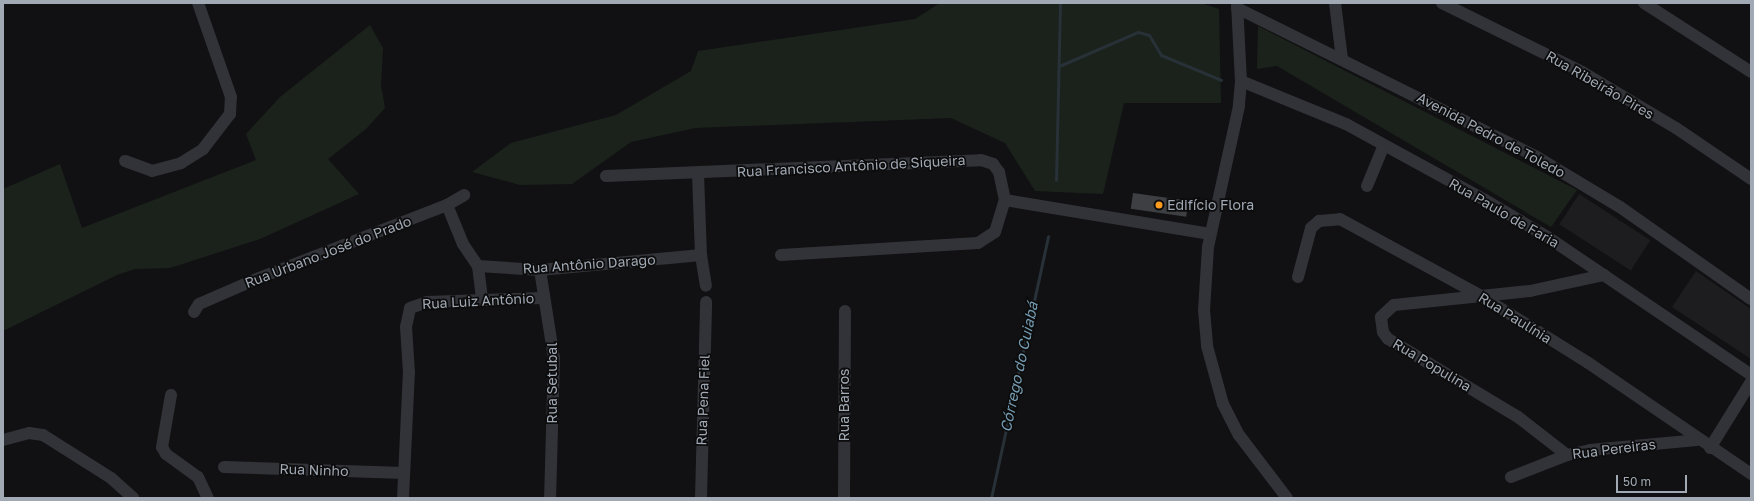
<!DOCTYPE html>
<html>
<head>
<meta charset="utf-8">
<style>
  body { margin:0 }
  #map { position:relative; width:1754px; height:501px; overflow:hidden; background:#111113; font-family:"Golos Text",sans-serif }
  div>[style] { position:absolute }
  .built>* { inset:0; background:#1d1d20; transform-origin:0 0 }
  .green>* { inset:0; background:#1b221b }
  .stream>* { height:3px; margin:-1.5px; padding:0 1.5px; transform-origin:1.5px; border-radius:1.5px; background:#273137 }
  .building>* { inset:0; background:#3d3f43; transform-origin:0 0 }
  .minor>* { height:12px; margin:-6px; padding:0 6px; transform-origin:6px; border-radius:6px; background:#323338 }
  .dots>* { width:11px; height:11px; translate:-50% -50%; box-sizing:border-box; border:2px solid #0c0c0d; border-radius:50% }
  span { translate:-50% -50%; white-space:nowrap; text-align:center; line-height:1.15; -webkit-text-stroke:3.5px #0c0c0d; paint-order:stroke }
  .street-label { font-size:14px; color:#a1a9b4 }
  .poi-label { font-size:14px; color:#a1a9b4 }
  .left { translate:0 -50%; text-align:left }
  .water-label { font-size:15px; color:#759cb2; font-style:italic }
  .frame { position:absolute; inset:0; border:4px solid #a1a9b4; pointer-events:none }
  .scale { position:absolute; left:1616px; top:475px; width:71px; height:18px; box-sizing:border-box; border:2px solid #a1a9b4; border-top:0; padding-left:5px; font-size:12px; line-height:14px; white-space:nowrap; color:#a1a9b4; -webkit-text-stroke:3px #0c0c0d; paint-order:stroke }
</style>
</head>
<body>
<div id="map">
  <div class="built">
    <i style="left:1579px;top:194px;width:85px;height:36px;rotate:33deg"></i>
    <i style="clip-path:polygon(1696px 271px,1751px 309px,1751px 359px,1672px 307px)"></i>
  </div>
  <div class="green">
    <i style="clip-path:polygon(940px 3px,1201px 3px,1219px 9px,1221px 103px,1124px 103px,1103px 194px,1035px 191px,1005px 143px,951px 118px,695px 128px,631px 142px,572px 184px,520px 185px,472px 172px,511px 143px,616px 115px,691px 71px,698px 51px,915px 19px)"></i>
    <i style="clip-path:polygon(370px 25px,383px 48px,381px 85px,385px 108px,366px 129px,328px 159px,359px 194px,260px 239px,170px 268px,135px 269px,117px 275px,3px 331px,3px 189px,60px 164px,82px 228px,256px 160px,246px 134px,280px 97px)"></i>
    <i style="clip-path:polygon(1258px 26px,1577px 190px,1551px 227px,1277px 66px,1257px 69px)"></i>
  </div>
  <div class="stream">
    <i style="left:1059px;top:66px;width:86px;rotate:-23.3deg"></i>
    <i style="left:1138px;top:32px;width:11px;rotate:15deg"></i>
    <i style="left:1149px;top:35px;width:23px;rotate:59deg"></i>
    <i style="left:1161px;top:55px;width:65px;rotate:22.6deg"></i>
    <i style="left:1056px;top:180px;width:177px;rotate:-88.7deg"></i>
    <i style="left:991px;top:498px;width:268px;rotate:-77.7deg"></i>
  </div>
  <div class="building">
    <i style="left:1133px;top:193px;width:56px;height:16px;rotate:8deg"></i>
  </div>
  <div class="minor">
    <i style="left:1237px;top:3px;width:78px;rotate:87.1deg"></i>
    <i style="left:1241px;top:81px;width:25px;rotate:95deg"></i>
    <i style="left:1239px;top:106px;width:144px;rotate:102.4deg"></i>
    <i style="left:1208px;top:247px;width:63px;rotate:93.6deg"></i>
    <i style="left:1204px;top:310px;width:36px;rotate:85deg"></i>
    <i style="left:1207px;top:346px;width:60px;rotate:74.6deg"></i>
    <i style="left:1223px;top:404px;width:35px;rotate:63deg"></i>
    <i style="left:1239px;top:435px;width:79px;rotate:52.7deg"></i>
    <i style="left:1335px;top:3px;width:56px;rotate:82.9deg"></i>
    <i style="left:1442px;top:3px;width:156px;rotate:26.2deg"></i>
    <i style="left:1582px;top:72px;width:109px;rotate:30.8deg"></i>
    <i style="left:1676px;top:128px;width:91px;rotate:34.2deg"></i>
    <i style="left:1644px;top:3px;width:127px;rotate:32.8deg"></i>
    <i style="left:1237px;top:8px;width:333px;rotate:26.4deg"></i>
    <i style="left:1535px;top:156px;width:99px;rotate:31deg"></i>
    <i style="left:1620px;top:207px;width:160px;rotate:35.1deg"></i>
    <i style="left:1241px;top:81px;width:113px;rotate:22.3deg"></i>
    <i style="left:1346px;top:124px;width:158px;rotate:28.7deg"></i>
    <i style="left:1485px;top:200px;width:74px;rotate:30.7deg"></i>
    <i style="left:1549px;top:238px;width:244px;rotate:34.1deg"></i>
    <i style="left:125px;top:161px;width:29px;rotate:20deg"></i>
    <i style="left:152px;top:171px;width:30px;rotate:-15deg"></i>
    <i style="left:181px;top:163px;width:26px;rotate:-32deg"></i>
    <i style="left:203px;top:149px;width:44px;rotate:-52.4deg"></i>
    <i style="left:230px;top:114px;width:17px;rotate:-87deg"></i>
    <i style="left:231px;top:97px;width:100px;rotate:-109.3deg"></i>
    <i style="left:698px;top:174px;width:81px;rotate:87.9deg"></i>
    <i style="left:701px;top:255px;width:31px;rotate:81deg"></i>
    <i style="left:606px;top:176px;width:375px;rotate:-2.4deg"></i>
    <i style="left:981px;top:160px;width:13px;rotate:18deg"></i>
    <i style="left:993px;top:164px;width:10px;rotate:53deg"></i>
    <i style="left:999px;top:172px;width:29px;rotate:78deg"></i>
    <i style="left:1005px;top:200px;width:208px;rotate:9.4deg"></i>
    <i style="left:1367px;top:186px;width:44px;rotate:-67.5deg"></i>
    <i style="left:447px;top:205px;width:42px;rotate:67.7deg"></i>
    <i style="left:463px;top:244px;width:27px;rotate:56deg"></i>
    <i style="left:478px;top:266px;width:33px;rotate:83deg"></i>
    <i style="left:781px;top:255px;width:197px;rotate:-3.5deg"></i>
    <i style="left:978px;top:243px;width:20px;rotate:-33deg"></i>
    <i style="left:995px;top:232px;width:34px;rotate:-73deg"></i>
    <i style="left:478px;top:266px;width:62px;rotate:3.7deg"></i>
    <i style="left:540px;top:270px;width:162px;rotate:-5.3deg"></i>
    <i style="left:540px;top:270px;width:89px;rotate:81deg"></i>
    <i style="left:554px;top:358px;width:140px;rotate:91.6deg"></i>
    <i style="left:1298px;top:277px;width:51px;rotate:-75.1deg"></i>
    <i style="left:1311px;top:228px;width:11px;rotate:-41deg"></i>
    <i style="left:1319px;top:221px;width:21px;rotate:-5deg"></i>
    <i style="left:1340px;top:219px;width:161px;rotate:28.6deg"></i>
    <i style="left:1481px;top:296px;width:125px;rotate:31.9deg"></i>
    <i style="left:1587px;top:362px;width:199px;rotate:34.3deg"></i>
    <i style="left:194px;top:312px;width:9px;rotate:-58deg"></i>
    <i style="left:199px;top:304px;width:65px;rotate:-23.4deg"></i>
    <i style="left:259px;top:278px;width:202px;rotate:-21.2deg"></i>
    <i style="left:447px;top:205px;width:20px;rotate:-30deg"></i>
    <i style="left:171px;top:395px;width:53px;rotate:99.8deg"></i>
    <i style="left:162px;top:447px;width:8px;rotate:60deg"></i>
    <i style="left:166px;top:454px;width:39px;rotate:36deg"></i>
    <i style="left:198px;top:477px;width:23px;rotate:65deg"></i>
    <i style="left:3px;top:440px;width:27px;rotate:-15deg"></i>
    <i style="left:29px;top:433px;width:14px;rotate:8deg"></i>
    <i style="left:43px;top:435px;width:80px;rotate:32.3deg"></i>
    <i style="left:111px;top:478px;width:30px;rotate:42deg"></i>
    <i style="left:1710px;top:448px;width:78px;rotate:-58.2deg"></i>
    <i style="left:1567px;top:455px;width:62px;rotate:-142.2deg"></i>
    <i style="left:1518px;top:417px;width:152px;rotate:-149deg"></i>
    <i style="left:1388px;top:339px;width:9px;rotate:-126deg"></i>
    <i style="left:1383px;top:332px;width:15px;rotate:-98deg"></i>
    <i style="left:1381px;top:317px;width:18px;rotate:-43deg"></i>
    <i style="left:1394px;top:305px;width:137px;rotate:-5.9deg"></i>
    <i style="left:1530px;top:291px;width:76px;rotate:-12.2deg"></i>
    <i style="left:224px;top:467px;width:180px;rotate:1.9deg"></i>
    <i style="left:1511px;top:477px;width:60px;rotate:-21.4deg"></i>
    <i style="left:1567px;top:455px;width:24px;rotate:-12deg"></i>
    <i style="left:1590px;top:450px;width:107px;rotate:-5.3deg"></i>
    <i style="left:403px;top:498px;width:125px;rotate:-87.3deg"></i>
    <i style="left:409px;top:373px;width:46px;rotate:-93.7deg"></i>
    <i style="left:406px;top:327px;width:19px;rotate:-78deg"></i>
    <i style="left:410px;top:308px;width:18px;rotate:-19deg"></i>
    <i style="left:427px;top:302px;width:115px;rotate:-2deg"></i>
    <i style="left:701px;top:498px;width:196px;rotate:-88.5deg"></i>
    <i style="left:844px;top:498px;width:187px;rotate:-89.7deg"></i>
  </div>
  <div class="dots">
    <i style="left:1159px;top:205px;background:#fd9b1f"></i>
  </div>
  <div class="street-label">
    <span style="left:1600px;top:85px;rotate:30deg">Rua Ribeirão Pires</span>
    <span style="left:1491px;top:135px;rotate:28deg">Avenida Pedro de Toledo</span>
    <span style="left:851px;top:166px;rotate:-3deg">Rua Francisco Antônio de Siqueira</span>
    <span style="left:1504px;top:213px;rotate:30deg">Rua Paulo de Faria</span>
    <span style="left:328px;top:252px;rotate:-21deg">Rua Urbano José do Prado</span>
    <span style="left:589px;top:264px;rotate:-4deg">Rua Antônio Darago</span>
    <span style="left:478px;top:301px;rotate:-3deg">Rua Luiz Antônio</span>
    <span style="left:1515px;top:318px;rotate:32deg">Rua Paulínia</span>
    <span style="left:1432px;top:365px;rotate:31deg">Rua Populina</span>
    <span style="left:552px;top:383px;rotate:-90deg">Rua Setubal</span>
    <span style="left:703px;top:400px;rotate:-88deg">Rua Pena Fiel</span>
    <span style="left:844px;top:405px;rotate:-90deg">Rua Barros</span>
    <span style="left:1614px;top:449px;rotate:-7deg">Rua Pereiras</span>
    <span style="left:314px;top:470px;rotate:2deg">Rua Ninho</span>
  </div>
  <div class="poi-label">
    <span class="left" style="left:1167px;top:205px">Edifício Flora</span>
  </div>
  <div class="water-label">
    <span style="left:1019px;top:367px;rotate:-78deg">Córrego do Cuiabá</span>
  </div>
  <div class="frame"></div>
  <div class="scale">50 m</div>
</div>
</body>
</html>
